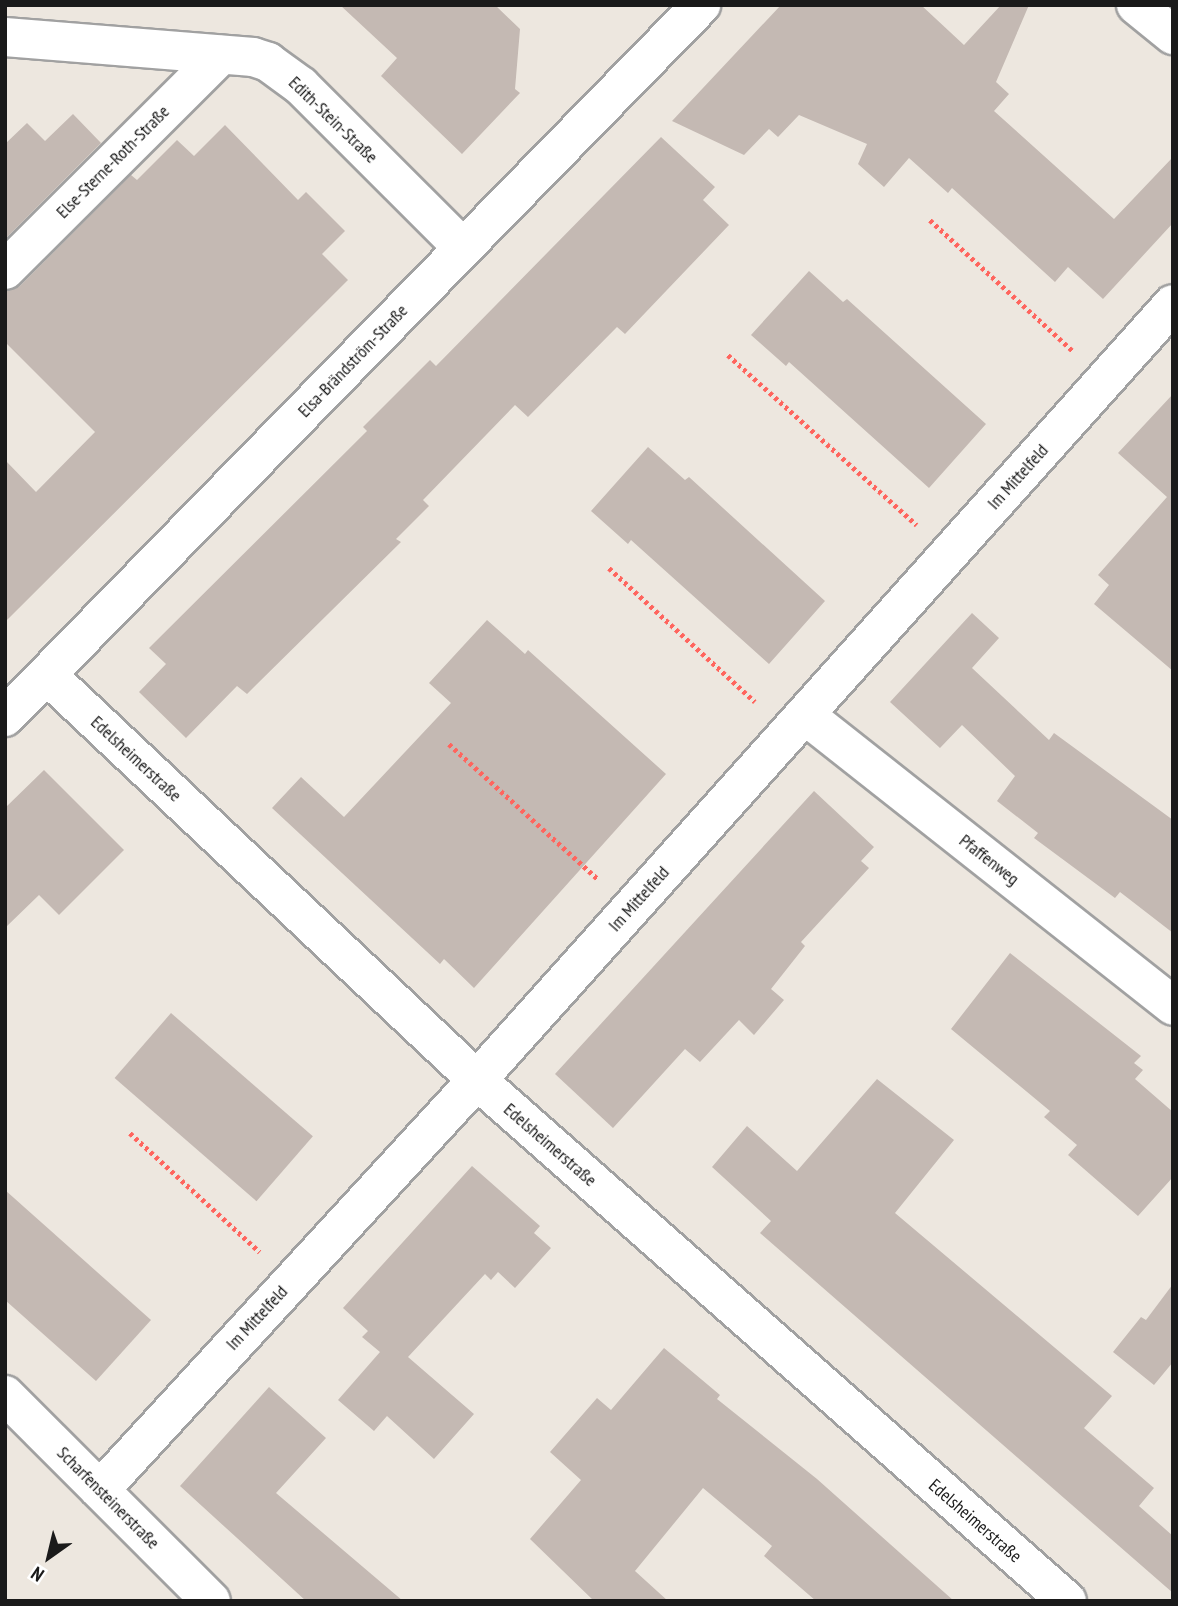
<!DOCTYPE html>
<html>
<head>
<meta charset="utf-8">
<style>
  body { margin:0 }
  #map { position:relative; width:1178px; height:1606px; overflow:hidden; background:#ede7df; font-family:"PT Sans Narrow",sans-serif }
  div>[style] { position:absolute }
  .building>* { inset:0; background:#c4b9b3; transform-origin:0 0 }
  .path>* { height:4.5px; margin-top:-2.25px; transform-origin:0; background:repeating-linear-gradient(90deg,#ff655e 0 3.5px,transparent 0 7px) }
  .roads { filter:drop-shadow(2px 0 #a1a1a1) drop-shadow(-2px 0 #a1a1a1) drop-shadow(0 2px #a1a1a1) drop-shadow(0 -2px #a1a1a1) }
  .minor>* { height:38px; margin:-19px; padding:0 19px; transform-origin:19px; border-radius:19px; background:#fff }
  span { translate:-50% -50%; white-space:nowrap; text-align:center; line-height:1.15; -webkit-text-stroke:6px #fff; paint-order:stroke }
  .street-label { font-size:18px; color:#1a1a1a }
  .frame { position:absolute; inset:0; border:7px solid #1a1a1a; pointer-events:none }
  .north { position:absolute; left:14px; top:1522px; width:70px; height:70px; -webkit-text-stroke:5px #fff; paint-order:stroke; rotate:214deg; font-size:19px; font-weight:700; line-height:28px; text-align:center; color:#1a1a1a }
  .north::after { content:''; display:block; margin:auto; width:24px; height:32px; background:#1a1a1a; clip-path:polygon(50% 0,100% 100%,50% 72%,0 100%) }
</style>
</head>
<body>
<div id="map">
  <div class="building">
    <i style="clip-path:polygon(340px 5px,495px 5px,520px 29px,515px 89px,520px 93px,462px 154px,381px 76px,397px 58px)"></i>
    <i style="clip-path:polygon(781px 5px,921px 5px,964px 45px,1001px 5px,1029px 5px,996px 82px,1009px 94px,994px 111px,1114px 219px,1173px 157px,1173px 223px,1103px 299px,1068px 267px,1055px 282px,952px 188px,948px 193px,909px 158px,884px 187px,858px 164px,867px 144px,799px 115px,778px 137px,769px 129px,744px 155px,672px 121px)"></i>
    <i style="clip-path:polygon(73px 114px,101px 143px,5px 239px,5px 144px,27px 123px,45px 141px)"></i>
    <i style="clip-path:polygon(225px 125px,298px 200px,306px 192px,345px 231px,322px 254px,348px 280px,5px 622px,5px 460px,36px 492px,95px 432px,5px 342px,5px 291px,20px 286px,131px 175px,137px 180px,177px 140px,194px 156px)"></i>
    <i style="clip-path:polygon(661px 137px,715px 187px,703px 200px,729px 225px,625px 334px,617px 327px,528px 417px,515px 405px,423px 500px,429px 506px,396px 539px,401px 542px,247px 694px,237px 686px,186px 738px,139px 692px,166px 664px,149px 648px,367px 431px,363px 427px,430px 360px,436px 366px)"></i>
    <i style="clip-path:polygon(809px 271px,843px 302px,847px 299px,986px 424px,929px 488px,789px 362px,786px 366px,751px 335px)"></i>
    <i style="clip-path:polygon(1173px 394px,1173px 671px,1094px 604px,1109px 585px,1098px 575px,1167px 497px,1118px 453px)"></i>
    <i style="clip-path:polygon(648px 447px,685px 480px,689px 477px,825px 601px,769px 664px,631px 540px,628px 544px,591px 511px)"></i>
    <i style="clip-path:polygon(972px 613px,999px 638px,972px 668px,1049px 740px,1054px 733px,1173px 820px,1173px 933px,1120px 892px,1115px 898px,1034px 838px,1038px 833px,997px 801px,1015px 776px,962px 725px,940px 748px,890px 702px)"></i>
    <i style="clip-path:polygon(487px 620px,525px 654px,528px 650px,666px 774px,474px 988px,444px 959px,440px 964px,272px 808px,301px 777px,344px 817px,451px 703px,429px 683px)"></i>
    <i style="clip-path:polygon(44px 770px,124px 850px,59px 915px,39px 895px,5px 928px,5px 808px)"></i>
    <i style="clip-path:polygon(814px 791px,874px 847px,861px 861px,869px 868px,801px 942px,805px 946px,771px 989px,784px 1000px,754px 1035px,739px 1020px,700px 1062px,685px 1049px,613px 1128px,555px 1074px)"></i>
    <i style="clip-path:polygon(1010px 953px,1141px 1056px,1134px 1063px,1143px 1070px,1135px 1079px,1173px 1112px,1173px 1177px,1138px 1216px,1068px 1155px,1077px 1145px,1044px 1117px,1050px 1111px,951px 1029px)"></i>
    <i style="left:171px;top:1013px;width:188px;height:86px;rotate:41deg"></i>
    <i style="clip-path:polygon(877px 1079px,954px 1140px,895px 1213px,1112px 1396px,1084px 1428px,1154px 1488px,1139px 1506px,1173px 1536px,1173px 1593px,760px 1233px,771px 1221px,712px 1167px,747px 1126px,797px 1171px)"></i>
    <i style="clip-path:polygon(472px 1166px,540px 1226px,534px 1233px,551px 1248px,515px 1288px,498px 1272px,491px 1280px,485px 1274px,408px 1357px,474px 1414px,434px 1459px,387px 1416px,374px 1431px,338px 1400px,380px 1352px,362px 1337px,368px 1331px,343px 1308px)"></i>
    <i style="clip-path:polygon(5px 1190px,151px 1320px,96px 1381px,5px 1300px)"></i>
    <i style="clip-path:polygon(1173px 1284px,1173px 1362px,1154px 1385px,1113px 1352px,1141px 1317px,1146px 1320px)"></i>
    <i style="clip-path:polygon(664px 1348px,720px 1395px,717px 1399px,817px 1479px,954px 1601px,816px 1601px,764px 1556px,772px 1546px,703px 1488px,635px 1571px,668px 1601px,594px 1601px,530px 1539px,581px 1480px,550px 1452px,597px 1398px,611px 1410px)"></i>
    <i style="clip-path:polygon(269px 1387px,326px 1438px,276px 1493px,403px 1601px,306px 1601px,180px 1486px)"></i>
  </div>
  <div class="path">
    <i style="left:930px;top:220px;width:194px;rotate:42.5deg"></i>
    <i style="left:728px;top:355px;width:254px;rotate:42deg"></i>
    <i style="left:609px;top:568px;width:198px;rotate:42.5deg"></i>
    <i style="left:449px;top:744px;width:202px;rotate:42.2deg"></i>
    <i style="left:130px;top:1133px;width:176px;rotate:42.5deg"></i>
  </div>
  <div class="roads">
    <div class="minor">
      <i style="left:1136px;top:5px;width:48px;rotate:39deg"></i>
      <i style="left:5px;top:37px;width:249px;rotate:4.6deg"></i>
      <i style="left:253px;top:57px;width:16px;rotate:18deg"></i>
      <i style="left:268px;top:62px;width:41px;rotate:36deg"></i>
      <i style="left:301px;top:86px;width:229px;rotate:45deg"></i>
      <i style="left:5px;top:270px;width:305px;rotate:-44.9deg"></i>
      <i style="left:47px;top:675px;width:591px;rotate:43.29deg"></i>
      <i style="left:477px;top:1080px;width:787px;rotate:41.45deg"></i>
      <i style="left:805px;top:715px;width:469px;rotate:38.3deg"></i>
      <i style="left:5px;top:717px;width:996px;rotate:-45.65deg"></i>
      <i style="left:5px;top:1395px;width:291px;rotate:45deg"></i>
      <i style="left:100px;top:1490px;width:557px;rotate:-47.4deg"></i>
      <i style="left:477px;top:1080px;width:1042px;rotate:-48.11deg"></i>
    </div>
  </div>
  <div class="street-label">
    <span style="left:333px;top:120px;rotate:44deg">Edith-Stein-Straße</span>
    <span style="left:113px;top:162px;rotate:-45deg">Else-Sterne-Roth-Straße</span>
    <span style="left:353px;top:361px;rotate:-46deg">Elsa-Brändström-Straße</span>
    <span style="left:1018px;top:477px;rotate:-48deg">Im Mittelfeld</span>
    <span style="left:136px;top:759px;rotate:43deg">Edelsheimerstraße</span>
    <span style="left:989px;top:860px;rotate:38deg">Pfaffenweg</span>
    <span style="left:639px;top:899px;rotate:-48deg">Im Mittelfeld</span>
    <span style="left:550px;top:1145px;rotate:41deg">Edelsheimerstraße</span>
    <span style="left:257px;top:1318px;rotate:-47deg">Im Mittelfeld</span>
    <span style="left:108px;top:1498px;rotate:45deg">Scharfensteinerstraße</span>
    <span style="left:975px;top:1521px;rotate:41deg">Edelsheimerstraße</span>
  </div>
  <div class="frame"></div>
  <div class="north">N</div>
</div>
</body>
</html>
